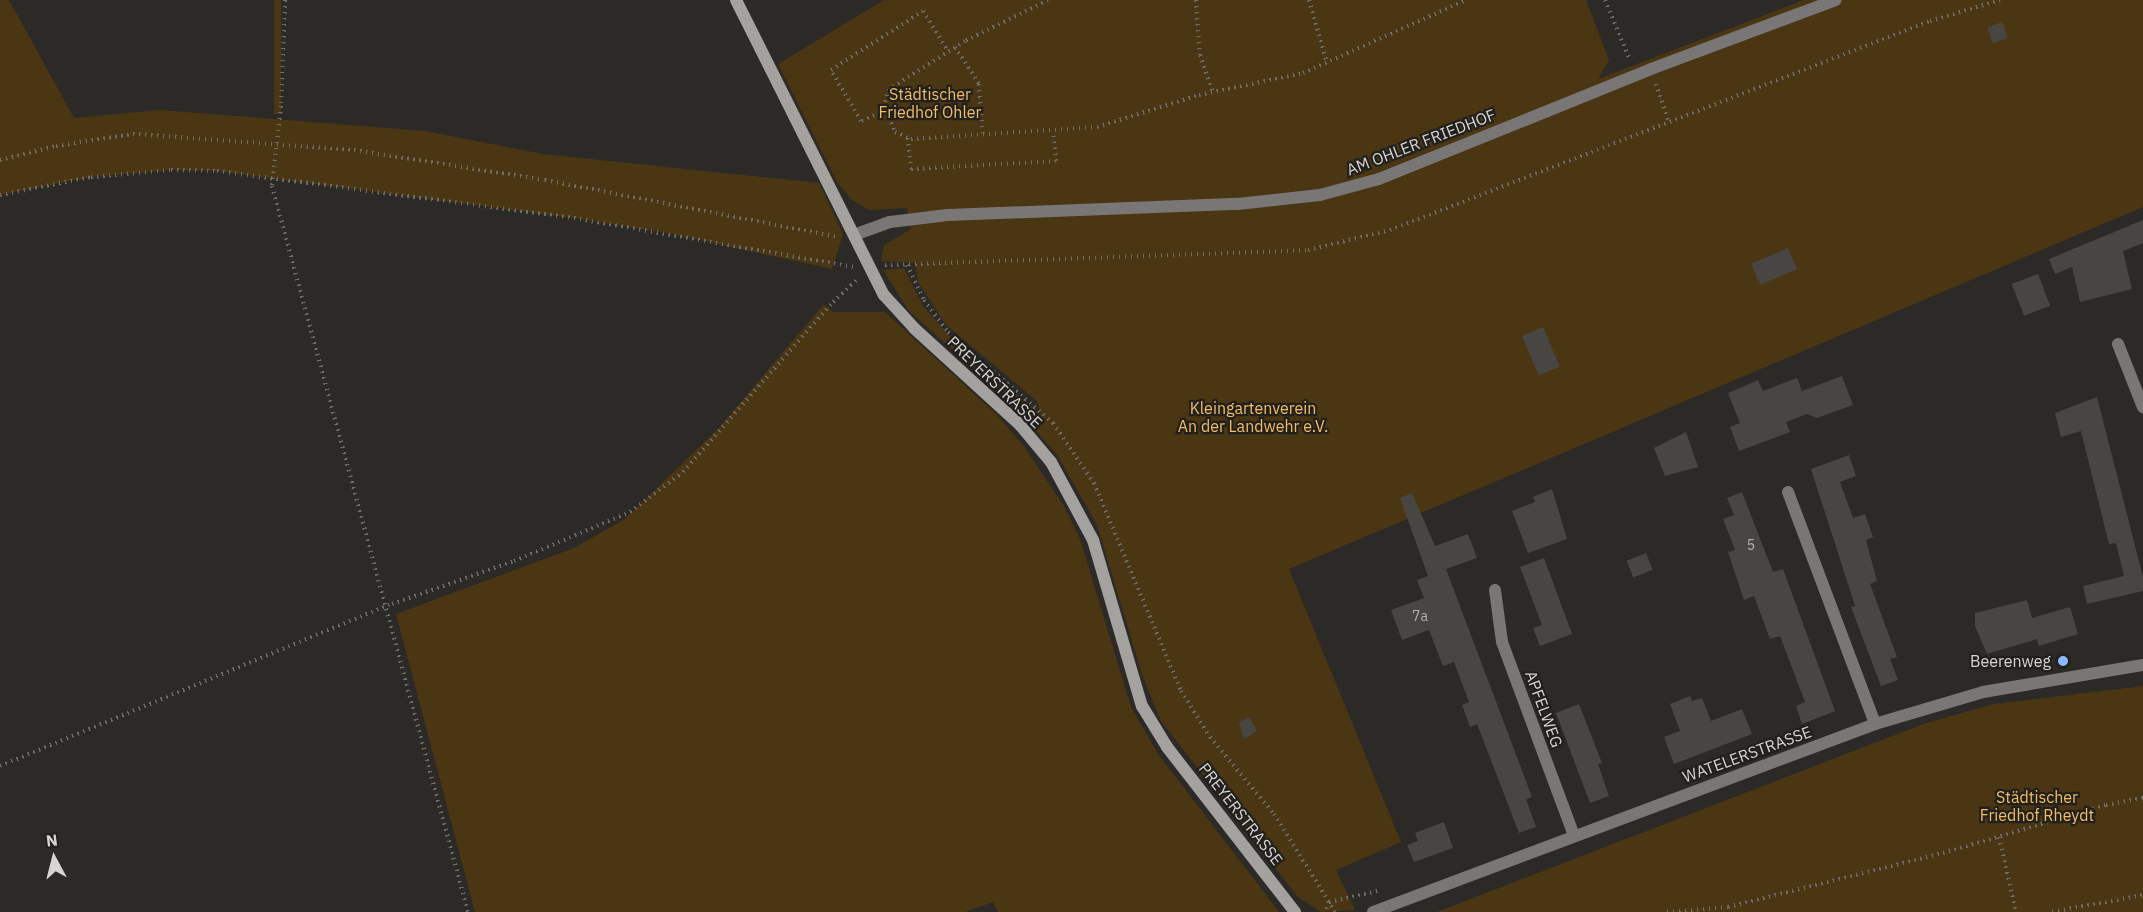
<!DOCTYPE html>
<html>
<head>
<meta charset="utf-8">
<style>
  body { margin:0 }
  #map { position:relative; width:2143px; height:912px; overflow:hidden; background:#2c2a26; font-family:"IBM Plex Sans",sans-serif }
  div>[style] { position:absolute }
  .green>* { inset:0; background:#4b3613; transform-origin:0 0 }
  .building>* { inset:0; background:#484642; transform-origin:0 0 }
  .path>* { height:4px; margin-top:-2px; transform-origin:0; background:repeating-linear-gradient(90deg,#6e6c69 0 1.5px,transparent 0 6px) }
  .minor>* { height:12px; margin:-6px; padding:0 6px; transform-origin:6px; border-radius:6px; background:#787775 }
  .secondary>* { height:12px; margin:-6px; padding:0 6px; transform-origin:6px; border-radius:6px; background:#a4a29f }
  .dots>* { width:16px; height:16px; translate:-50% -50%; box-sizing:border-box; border:3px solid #22201d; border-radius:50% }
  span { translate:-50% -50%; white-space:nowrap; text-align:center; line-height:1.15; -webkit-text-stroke:4.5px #22201d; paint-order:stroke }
  .number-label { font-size:14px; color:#b2b1ae }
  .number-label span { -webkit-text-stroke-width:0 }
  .park-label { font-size:16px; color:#f4bd61 }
  .street-label { font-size:16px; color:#d6d5d2 }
  .poi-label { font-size:16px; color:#d6d5d2 }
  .right { translate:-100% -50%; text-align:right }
  .north { position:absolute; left:24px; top:828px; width:60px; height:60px; -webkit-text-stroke:4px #22201d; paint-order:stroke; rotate:353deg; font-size:16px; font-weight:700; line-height:24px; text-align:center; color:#d6d5d2 }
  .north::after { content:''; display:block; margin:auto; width:21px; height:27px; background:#d6d5d2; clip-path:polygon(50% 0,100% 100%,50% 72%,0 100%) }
</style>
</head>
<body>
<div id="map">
  <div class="green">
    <i style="clip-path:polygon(0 0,9px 0,74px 118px,160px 110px,425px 131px,543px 154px,819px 183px,843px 234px,832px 269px,668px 233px,580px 219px,217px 171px,171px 170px,91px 177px,0 195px)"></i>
    <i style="left:274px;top:0;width:7px;height:114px"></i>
    <i style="clip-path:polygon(884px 0,1586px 0,1609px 60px,1598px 79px,1804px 0,2143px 0,2143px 207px,1289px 569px,1401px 842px,1336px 870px,1355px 910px,1321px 912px,1298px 897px,1161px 721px,1143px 677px,1097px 525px,1058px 456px,1009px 400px,909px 311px,883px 270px,904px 268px,923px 306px,955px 342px,1041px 414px,1037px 401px,946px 325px,918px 282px,915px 263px,881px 261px,884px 245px,911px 229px,907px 208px,869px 210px,852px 200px,837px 182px,778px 64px)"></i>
    <i style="clip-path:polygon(824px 304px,833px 312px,885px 312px,995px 413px,1023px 445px,1064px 506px,1080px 539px,1131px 707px,1158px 754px,1279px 912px,998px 912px,993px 902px,965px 912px,475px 912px,396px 614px,574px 548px,625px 519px,717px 430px)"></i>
    <i style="clip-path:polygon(2143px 686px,2143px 912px,1437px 912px,1926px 723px,1994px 704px)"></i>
  </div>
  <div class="building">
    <i style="left:2002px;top:22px;width:17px;height:16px;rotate:69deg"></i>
    <i style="clip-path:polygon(2143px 220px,2143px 243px,2123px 251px,2132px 289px,2080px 302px,2072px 267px,2055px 274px,2049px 259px)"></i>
    <i style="left:1788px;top:248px;width:23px;height:40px;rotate:67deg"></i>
    <i style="left:2038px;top:274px;width:34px;height:28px;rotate:69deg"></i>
    <i style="left:1543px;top:327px;width:43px;height:23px;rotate:67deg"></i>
    <i style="clip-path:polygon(1842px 376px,1853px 405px,1817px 418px,1807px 414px,1786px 422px,1790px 432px,1739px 451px,1730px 427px,1740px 423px,1728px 393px,1758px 380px,1763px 391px,1797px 378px,1802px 391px)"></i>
    <i style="clip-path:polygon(2097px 397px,2143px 577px,2143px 591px,2087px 604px,2083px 586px,2124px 576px,2116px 543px,2109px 544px,2081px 431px,2061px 437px,2055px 413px)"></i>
    <i style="clip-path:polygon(1686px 432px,1698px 467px,1665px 476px,1654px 448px)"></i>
    <i style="clip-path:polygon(1849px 455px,1856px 476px,1840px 482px,1853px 518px,1865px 514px,1873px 537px,1866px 540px,1877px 581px,1870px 584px,1897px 657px,1890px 659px,1898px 680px,1881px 686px,1851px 607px,1855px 606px,1811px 469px)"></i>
    <i style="clip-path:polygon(1552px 489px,1567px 539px,1528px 553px,1512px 511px,1535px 502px,1533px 497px)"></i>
    <i style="clip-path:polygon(1742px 492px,1773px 572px,1783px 569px,1835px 711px,1802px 724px,1796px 706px,1805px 702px,1780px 636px,1770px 639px,1754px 596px,1744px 600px,1728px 552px,1735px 550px,1723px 519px,1734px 515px,1727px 498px)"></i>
    <i style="clip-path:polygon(1412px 493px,1435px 546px,1468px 534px,1477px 558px,1446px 569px,1532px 797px,1526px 799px,1536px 827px,1519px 833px,1477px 724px,1470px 727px,1462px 705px,1469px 702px,1454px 662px,1443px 666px,1429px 630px,1402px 640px,1391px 610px,1424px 598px,1417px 580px,1428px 576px,1400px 498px)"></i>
    <i style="left:1646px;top:553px;width:18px;height:21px;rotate:68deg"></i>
    <i style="clip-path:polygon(1544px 558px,1572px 634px,1540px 646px,1533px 628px,1542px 625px,1520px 567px)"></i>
    <i style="clip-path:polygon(2027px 600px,2032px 618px,2070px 607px,2078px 634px,2039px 646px,2037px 639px,1987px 654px,1975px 626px,1975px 613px)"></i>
    <i style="clip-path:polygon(1690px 696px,1692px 701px,1702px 698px,1711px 721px,1742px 709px,1752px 734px,1674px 764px,1664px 737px,1680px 731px,1670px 704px)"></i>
    <i style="clip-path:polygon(1579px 704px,1602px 763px,1598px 764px,1609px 796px,1590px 803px,1556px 713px)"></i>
    <i style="clip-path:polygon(1249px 717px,1257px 731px,1244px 739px,1239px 723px)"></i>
    <i style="clip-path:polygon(1444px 822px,1453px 848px,1414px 862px,1407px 845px,1418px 841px,1415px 833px)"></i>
  </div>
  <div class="path">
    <i style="left:285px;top:0;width:106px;rotate:92.2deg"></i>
    <i style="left:281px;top:106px;width:81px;rotate:96.4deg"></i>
    <i style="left:272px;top:186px;width:752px;rotate:74.89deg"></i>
    <i style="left:1048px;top:0;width:93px;rotate:153.7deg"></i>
    <i style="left:965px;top:41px;width:90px;rotate:147.7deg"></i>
    <i style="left:889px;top:89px;width:18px;rotate:106deg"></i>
    <i style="left:884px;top:106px;width:28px;rotate:67deg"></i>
    <i style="left:895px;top:132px;width:17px;rotate:24deg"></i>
    <i style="left:911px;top:139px;width:186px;rotate:-3.7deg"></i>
    <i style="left:1097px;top:127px;width:107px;rotate:-17.4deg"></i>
    <i style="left:1199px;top:95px;width:106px;rotate:-11.9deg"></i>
    <i style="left:1303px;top:73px;width:179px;rotate:-24.1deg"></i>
    <i style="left:1196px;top:0;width:55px;rotate:85.8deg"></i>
    <i style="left:1200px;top:55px;width:39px;rotate:71deg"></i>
    <i style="left:1309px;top:0;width:66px;rotate:74.1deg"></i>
    <i style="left:1605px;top:0;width:65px;rotate:67.4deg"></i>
    <i style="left:955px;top:47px;width:44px;rotate:57deg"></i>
    <i style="left:979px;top:84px;width:51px;rotate:85.5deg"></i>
    <i style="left:1656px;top:84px;width:41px;rotate:71.6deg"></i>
    <i style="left:885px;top:110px;width:26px;rotate:155deg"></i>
    <i style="left:861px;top:121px;width:59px;rotate:-120.5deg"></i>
    <i style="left:831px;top:70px;width:109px;rotate:-32.7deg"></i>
    <i style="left:923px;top:11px;width:47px;rotate:58deg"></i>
    <i style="left:908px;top:138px;width:31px;rotate:84deg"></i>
    <i style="left:911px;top:169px;width:145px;rotate:-3.2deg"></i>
    <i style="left:1056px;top:161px;width:29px;rotate:-96deg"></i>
    <i style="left:0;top:160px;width:58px;rotate:-14deg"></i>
    <i style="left:56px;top:146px;width:78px;rotate:-8.9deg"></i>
    <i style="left:133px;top:134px;width:222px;rotate:4.1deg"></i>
    <i style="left:354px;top:150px;width:193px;rotate:8.9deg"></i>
    <i style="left:545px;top:180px;width:298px;rotate:11deg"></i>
    <i style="left:0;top:195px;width:93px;rotate:-11.2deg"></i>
    <i style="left:91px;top:177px;width:80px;rotate:-5deg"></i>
    <i style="left:171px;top:170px;width:46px;rotate:1.2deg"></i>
    <i style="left:217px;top:171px;width:354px;rotate:7.5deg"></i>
    <i style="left:568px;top:217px;width:290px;rotate:9.9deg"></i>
    <i style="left:885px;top:265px;width:423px;rotate:-2deg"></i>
    <i style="left:1308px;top:250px;width:84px;rotate:-13.7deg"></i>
    <i style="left:1390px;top:230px;width:579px;rotate:-21.16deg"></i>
    <i style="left:1930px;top:21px;width:73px;rotate:-16.7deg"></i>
    <i style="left:907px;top:265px;width:39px;rotate:64deg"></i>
    <i style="left:924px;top:300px;width:40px;rotate:53deg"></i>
    <i style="left:948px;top:332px;width:139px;rotate:40.9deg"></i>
    <i style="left:1053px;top:423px;width:73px;rotate:55.7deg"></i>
    <i style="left:1094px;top:483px;width:225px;rotate:67.3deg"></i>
    <i style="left:1181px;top:691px;width:54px;rotate:57.8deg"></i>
    <i style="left:1210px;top:737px;width:100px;rotate:50.3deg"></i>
    <i style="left:1274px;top:814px;width:104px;rotate:58deg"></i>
    <i style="left:1329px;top:902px;width:11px;rotate:112deg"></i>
    <i style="left:0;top:766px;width:424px;rotate:-22.5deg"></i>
    <i style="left:392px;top:604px;width:129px;rotate:-19.4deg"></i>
    <i style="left:514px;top:561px;width:126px;rotate:-22.9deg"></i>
    <i style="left:630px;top:512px;width:66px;rotate:-37deg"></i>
    <i style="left:683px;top:472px;width:227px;rotate:-48.6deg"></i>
    <i style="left:833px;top:302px;width:34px;rotate:-43deg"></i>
    <i style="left:1999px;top:837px;width:77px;rotate:77.2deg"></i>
    <i style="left:1335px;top:912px;width:12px;rotate:-121deg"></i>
    <i style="left:1329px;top:902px;width:53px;rotate:-13deg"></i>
    <i style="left:1667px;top:912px;width:61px;rotate:-4.7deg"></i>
    <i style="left:1728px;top:907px;width:222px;rotate:-14.1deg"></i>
    <i style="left:1943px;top:853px;width:170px;rotate:-16.4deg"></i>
    <i style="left:2106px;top:805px;width:38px;rotate:-11deg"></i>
    <i style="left:2052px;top:912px;width:93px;rotate:-10.6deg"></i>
  </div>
  <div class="minor">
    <i style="left:854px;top:235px;width:38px;rotate:-20deg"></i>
    <i style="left:890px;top:222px;width:58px;rotate:-6.9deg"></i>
    <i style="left:948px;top:215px;width:290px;rotate:-2.2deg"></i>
    <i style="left:1238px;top:204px;width:82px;rotate:-6.3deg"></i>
    <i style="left:1320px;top:195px;width:61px;rotate:-15.2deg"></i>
    <i style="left:1379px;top:179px;width:293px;rotate:-22deg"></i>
    <i style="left:1651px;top:69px;width:197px;rotate:-20.5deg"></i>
    <i style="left:2118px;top:344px;width:68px;rotate:68.4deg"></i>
    <i style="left:1788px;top:492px;width:248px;rotate:69.4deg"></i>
    <i style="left:1495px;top:590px;width:52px;rotate:82.3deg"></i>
    <i style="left:1502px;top:642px;width:207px;rotate:69.6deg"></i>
    <i style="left:1373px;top:912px;width:536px;rotate:-20.53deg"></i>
    <i style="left:1875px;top:724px;width:113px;rotate:-16.5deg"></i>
    <i style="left:1983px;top:692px;width:162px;rotate:-9.6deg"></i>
  </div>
  <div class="secondary">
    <i style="left:736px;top:0;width:330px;rotate:63.4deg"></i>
    <i style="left:884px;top:295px;width:46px;rotate:47.6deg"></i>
    <i style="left:915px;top:329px;width:142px;rotate:42.4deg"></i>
    <i style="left:1020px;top:425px;width:48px;rotate:50deg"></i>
    <i style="left:1051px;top:462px;width:89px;rotate:61.7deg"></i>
    <i style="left:1093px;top:540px;width:173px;rotate:73.6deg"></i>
    <i style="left:1142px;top:706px;width:48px;rotate:58.6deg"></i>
    <i style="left:1167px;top:747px;width:209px;rotate:52.2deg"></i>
  </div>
  <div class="dots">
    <i style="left:2063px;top:661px;background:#8cb9fc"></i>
  </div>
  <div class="number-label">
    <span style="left:1751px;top:545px">5</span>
    <span style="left:1420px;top:616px">7a</span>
  </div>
  <div class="park-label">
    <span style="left:930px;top:103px">Städtischer<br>Friedhof Ohler</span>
    <span style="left:1253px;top:417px">Kleingartenverein<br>An der Landwehr e.V.</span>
    <span style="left:2037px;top:806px">Städtischer<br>Friedhof Rheydt</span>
  </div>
  <div class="street-label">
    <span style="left:1421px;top:142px;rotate:-21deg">AM OHLER FRIEDHOF</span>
    <span style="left:995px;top:382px;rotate:44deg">PREYERSTRASSE</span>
    <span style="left:1544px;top:709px;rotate:70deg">APFELWEG</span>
    <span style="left:1747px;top:754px;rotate:-20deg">WATELERSTRASSE</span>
    <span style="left:1241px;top:814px;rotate:52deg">PREYERSTRASSE</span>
  </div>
  <div class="poi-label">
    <span class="right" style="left:2051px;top:661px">Beerenweg</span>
  </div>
  <div class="north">N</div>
</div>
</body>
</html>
